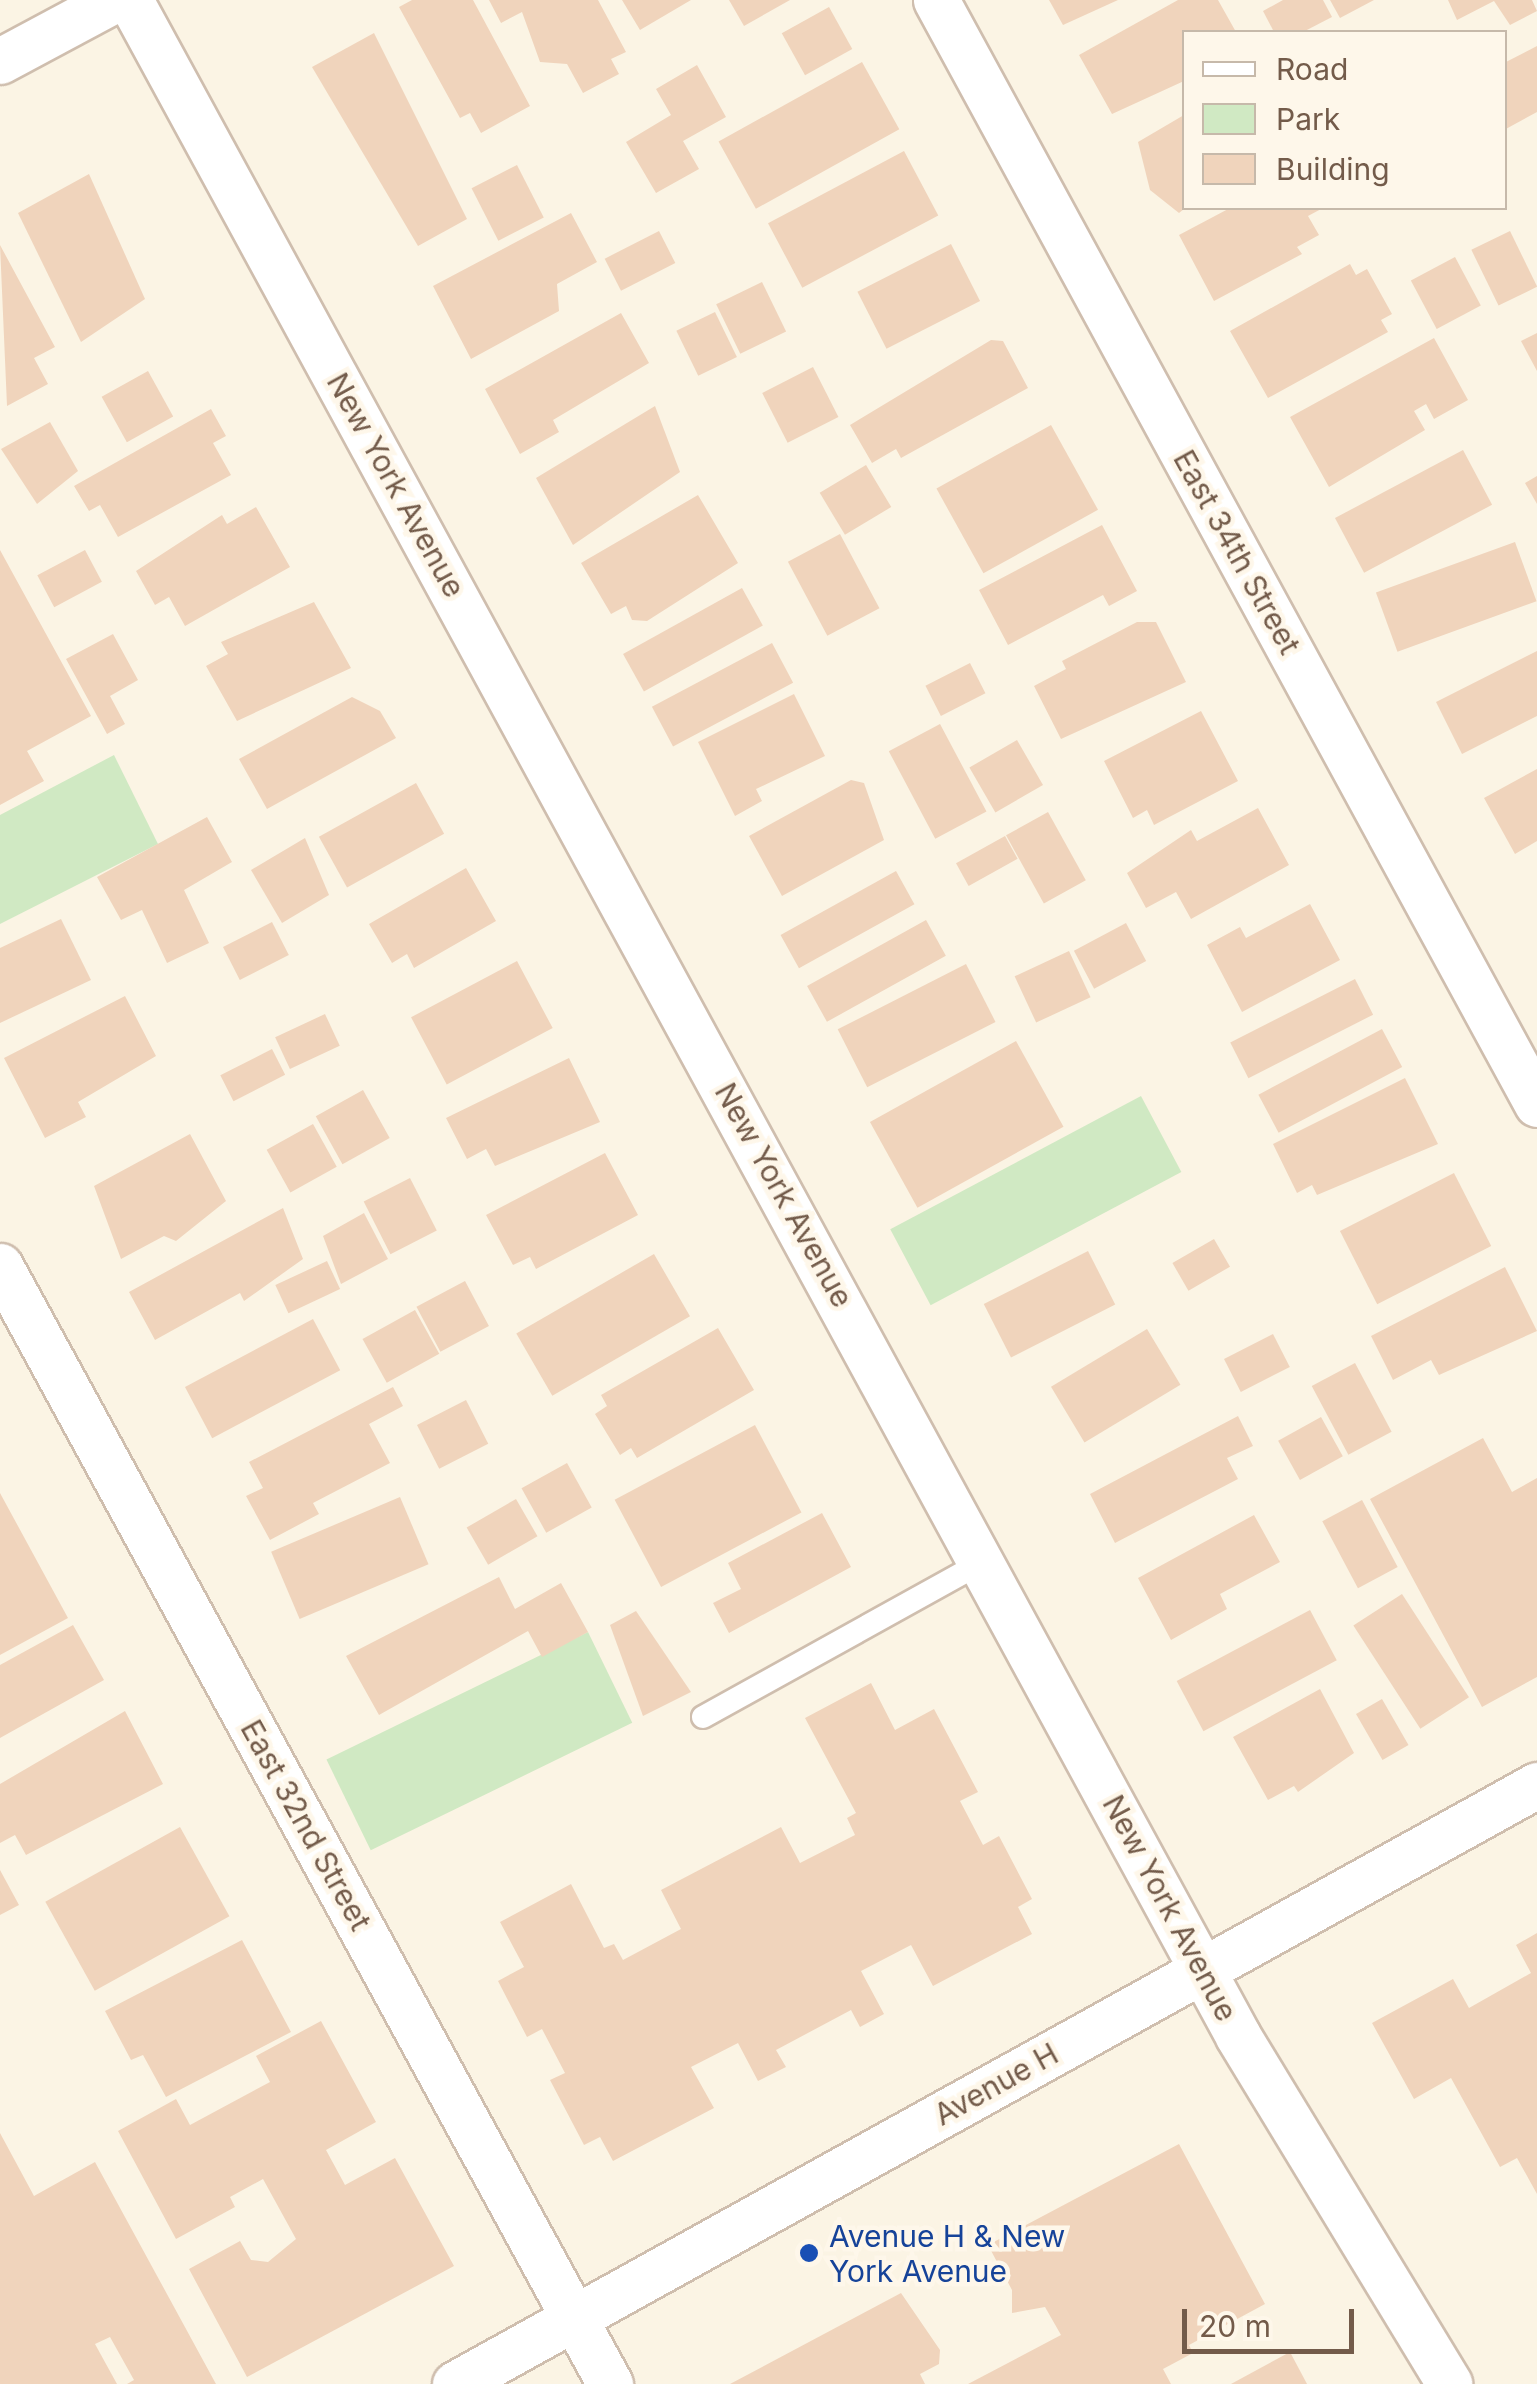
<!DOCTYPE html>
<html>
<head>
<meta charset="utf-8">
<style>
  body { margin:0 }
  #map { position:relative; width:1537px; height:2384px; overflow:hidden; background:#fbf4e4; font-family:Inter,sans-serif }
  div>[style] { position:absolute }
  .green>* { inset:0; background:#d0e9c3; transform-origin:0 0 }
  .building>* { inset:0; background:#f0d4bc; transform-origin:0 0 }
  .roads { filter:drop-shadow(2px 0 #cfbeae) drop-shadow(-2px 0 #cfbeae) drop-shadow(0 2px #cfbeae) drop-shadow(0 -2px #cfbeae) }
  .service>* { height:22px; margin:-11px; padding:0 11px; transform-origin:11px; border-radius:11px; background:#fff }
  .minor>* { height:45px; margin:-22.5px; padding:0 22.5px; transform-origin:22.5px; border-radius:22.5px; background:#fff }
  .dots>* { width:28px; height:28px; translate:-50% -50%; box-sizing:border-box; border:5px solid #fef7ea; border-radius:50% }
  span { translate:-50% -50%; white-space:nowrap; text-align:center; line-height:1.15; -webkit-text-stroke:9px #fef7ea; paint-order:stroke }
  .street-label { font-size:30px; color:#735b4a }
  .transit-label { font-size:30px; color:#164399 }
  .left { translate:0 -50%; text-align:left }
  .legend { position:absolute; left:1182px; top:30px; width:325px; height:180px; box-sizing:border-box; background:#fef7ea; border:2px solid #c6b9aa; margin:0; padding:12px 18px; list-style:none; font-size:30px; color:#735b4a }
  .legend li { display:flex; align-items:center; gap:20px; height:50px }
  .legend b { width:50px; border:2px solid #c6b9aa }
  .scale { position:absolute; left:1182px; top:2309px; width:172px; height:45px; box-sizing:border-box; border:5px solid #735b4a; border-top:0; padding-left:12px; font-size:30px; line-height:35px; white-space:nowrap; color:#735b4a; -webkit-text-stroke:8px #fef7ea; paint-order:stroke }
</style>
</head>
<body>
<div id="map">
  <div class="green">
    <i style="clip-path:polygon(114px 755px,158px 844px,0 924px,0 815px)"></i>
    <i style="left:1141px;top:1096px;width:86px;height:284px;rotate:62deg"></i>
    <i style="left:588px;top:1632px;width:101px;height:291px;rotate:64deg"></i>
  </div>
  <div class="building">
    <i style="clip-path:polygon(412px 0,473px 0,530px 106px,481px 133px,470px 113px,460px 118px,399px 7px)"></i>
    <i style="clip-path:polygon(489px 0,598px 0,626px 52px,611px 59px,619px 74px,583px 93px,567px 64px,540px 62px,522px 12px,501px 23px)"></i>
    <i style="clip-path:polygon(622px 0,691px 0,640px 30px)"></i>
    <i style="clip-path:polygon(729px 0,790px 0,744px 26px)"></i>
    <i style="clip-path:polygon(1049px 0,1118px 0,1063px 25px)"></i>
    <i style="clip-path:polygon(1178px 0,1218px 0,1236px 32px,1184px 32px,1184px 81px,1112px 114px,1079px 55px)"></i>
    <i style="clip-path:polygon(1283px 0,1323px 0,1332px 17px,1303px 32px,1274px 32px,1263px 11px)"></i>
    <i style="clip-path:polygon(1330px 0,1374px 0,1340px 18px)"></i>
    <i style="clip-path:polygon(1448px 0,1532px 0,1537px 11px,1510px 25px,1494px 1px,1457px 20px)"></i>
    <i style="left:829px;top:7px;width:48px;height:54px;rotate:61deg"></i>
    <i style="clip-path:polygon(374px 33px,467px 219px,418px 246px,312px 67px)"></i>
    <i style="clip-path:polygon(1537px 46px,1537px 112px,1504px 130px,1504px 63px)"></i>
    <i style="left:862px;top:62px;width:77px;height:164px;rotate:61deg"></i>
    <i style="clip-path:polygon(697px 65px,726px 117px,683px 141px,699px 169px,656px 193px,626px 142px,671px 115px,656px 89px)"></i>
    <i style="clip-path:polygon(1184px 115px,1184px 209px,1179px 213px,1150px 190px,1138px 142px)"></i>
    <i style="left:904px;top:151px;width:73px;height:154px;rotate:62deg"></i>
    <i style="left:517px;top:165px;width:59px;height:51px;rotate:63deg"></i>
    <i style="clip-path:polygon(89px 174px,145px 299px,81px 342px,18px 213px)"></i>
    <i style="clip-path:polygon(1230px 208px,1323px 208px,1308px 216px,1319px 235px,1297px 247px,1302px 254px,1214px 301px,1179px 235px)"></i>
    <i style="clip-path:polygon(571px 213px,597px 262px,557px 284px,559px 311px,471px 359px,433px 286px)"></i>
    <i style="left:659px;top:231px;width:36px;height:61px;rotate:63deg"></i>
    <i style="left:1510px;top:231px;width:62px;height:43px;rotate:64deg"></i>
    <i style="left:951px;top:244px;width:64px;height:105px;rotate:63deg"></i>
    <i style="clip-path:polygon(0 245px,55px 347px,34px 358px,48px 384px,7px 406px)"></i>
    <i style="left:1455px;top:257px;width:55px;height:50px;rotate:62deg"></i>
    <i style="clip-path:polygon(1350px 264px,1356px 275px,1367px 269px,1392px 314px,1381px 320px,1388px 332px,1268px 398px,1230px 331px)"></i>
    <i style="left:762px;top:282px;width:55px;height:51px;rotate:64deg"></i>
    <i style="left:715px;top:312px;width:50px;height:43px;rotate:64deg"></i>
    <i style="clip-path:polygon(621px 313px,649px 363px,553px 420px,559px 432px,520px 454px,485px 389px)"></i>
    <i style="clip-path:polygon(1537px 333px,1537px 371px,1521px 341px)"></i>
    <i style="clip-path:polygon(1434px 338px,1468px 400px,1434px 419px,1426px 404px,1414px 411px,1425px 430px,1329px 487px,1290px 417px)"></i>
    <i style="clip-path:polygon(991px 340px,1003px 341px,1028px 388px,901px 458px,896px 449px,872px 463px,850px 425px)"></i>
    <i style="left:813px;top:367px;width:56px;height:57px;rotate:63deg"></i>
    <i style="left:148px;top:371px;width:52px;height:53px;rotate:61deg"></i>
    <i style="clip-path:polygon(655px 406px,680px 472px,573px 545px,536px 478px)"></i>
    <i style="clip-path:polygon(211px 409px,226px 436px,213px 443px,231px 475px,118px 537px,100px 505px,89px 511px,74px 486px)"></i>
    <i style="clip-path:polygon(50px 422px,78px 471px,37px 504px,1px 449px)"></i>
    <i style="left:1051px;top:425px;width:97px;height:131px;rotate:61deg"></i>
    <i style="left:1463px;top:450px;width:62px;height:145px;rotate:62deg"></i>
    <i style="left:866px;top:465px;width:49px;height:54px;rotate:59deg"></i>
    <i style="clip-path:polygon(1537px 476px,1537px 504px,1525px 483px)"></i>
    <i style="clip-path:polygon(698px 495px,738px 563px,647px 621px,632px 620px,626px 606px,611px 614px,581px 563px)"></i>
    <i style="clip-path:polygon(256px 507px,290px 567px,185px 626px,169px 597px,155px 605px,136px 571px,222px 515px,227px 524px)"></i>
    <i style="clip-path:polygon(1102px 525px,1137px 591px,1109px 606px,1103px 595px,1008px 645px,979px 590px)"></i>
    <i style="left:840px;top:534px;width:84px;height:59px;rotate:62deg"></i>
    <i style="left:1515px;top:542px;width:63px;height:148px;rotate:70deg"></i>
    <i style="clip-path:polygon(0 550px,91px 716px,27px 751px,44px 781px,0 805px)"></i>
    <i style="left:85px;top:550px;width:36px;height:54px;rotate:62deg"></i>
    <i style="left:742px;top:588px;width:43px;height:136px;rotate:61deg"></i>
    <i style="clip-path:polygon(314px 602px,351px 668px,237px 721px,206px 666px,228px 654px,221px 642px)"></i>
    <i style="clip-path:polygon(1137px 622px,1156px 622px,1186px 682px,1061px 739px,1034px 686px,1066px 669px,1062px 661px)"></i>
    <i style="clip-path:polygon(113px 634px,138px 680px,110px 696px,125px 724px,107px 734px,66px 659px)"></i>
    <i style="left:772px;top:643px;width:45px;height:136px;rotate:62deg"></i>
    <i style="clip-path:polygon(1537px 651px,1537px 716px,1462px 754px,1436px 702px)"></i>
    <i style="left:970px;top:663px;width:34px;height:50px;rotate:63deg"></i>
    <i style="clip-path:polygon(794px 694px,825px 756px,756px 789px,762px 801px,735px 816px,698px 742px)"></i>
    <i style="clip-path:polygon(352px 697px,380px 711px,396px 738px,267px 809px,239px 759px)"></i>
    <i style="clip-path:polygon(1201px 711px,1238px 781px,1154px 825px,1147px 810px,1133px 818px,1104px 761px)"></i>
    <i style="left:940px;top:724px;width:99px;height:58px;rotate:62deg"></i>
    <i style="left:1017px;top:740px;width:52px;height:55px;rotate:60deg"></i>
    <i style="clip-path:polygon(1537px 769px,1537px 841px,1515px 854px,1484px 798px)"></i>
    <i style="clip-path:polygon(851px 780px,864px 783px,884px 840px,782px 896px,749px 836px)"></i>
    <i style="left:416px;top:783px;width:58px;height:111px;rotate:61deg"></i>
    <i style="clip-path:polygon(1258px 808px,1289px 865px,1191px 919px,1176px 892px,1146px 908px,1127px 873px,1191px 830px,1197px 841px)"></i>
    <i style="left:1048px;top:812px;width:78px;height:48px;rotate:61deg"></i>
    <i style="clip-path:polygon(207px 817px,232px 862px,184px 890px,209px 943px,167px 963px,142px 910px,121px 920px,97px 877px)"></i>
    <i style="left:1005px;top:836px;width:26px;height:56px;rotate:61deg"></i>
    <i style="clip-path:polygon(305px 838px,329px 895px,282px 923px,251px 870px)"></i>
    <i style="clip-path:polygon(466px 868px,496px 921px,414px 968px,407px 954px,392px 963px,369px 924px)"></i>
    <i style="left:896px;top:871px;width:38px;height:132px;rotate:61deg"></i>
    <i style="clip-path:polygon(1310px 904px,1340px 960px,1242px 1012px,1207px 945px,1240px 927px,1246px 938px)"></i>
    <i style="clip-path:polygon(61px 919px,91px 980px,0 1023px,0 948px)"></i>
    <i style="left:926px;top:920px;width:41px;height:136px;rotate:61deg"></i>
    <i style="left:272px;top:922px;width:37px;height:55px;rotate:63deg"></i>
    <i style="left:1126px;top:923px;width:43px;height:59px;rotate:62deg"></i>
    <i style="left:1069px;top:951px;width:51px;height:60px;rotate:65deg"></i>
    <i style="left:517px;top:961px;width:76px;height:120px;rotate:62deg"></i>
    <i style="left:966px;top:964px;width:65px;height:144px;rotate:63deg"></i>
    <i style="left:1355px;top:979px;width:40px;height:140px;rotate:63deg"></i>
    <i style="clip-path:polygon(125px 996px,156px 1056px,78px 1102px,86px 1117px,45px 1138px,4px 1058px)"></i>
    <i style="left:325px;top:1014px;width:35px;height:55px;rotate:65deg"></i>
    <i style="left:1382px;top:1029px;width:43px;height:140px;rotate:62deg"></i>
    <i style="left:1016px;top:1041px;width:98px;height:167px;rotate:61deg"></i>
    <i style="left:272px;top:1049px;width:29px;height:58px;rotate:63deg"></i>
    <i style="clip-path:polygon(569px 1058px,600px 1122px,495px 1166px,486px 1149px,467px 1159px,446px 1118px)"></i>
    <i style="clip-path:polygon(1405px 1078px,1438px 1144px,1317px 1195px,1312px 1185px,1297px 1193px,1273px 1144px)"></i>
    <i style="left:363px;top:1090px;width:55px;height:54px;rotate:61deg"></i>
    <i style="left:313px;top:1124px;width:49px;height:53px;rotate:61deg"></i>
    <i style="clip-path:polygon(190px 1134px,226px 1201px,176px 1241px,164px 1236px,121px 1259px,94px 1186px)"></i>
    <i style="clip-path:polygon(605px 1153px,638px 1215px,536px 1269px,530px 1257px,513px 1265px,486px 1215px)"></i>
    <i style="left:1454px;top:1173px;width:82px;height:128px;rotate:63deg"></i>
    <i style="left:410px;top:1178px;width:59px;height:52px;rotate:63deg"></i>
    <i style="clip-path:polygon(283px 1208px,303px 1259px,244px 1301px,240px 1293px,155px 1340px,129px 1292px)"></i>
    <i style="clip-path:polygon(364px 1213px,388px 1259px,341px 1284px,323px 1236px)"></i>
    <i style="left:1214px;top:1239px;width:32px;height:48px;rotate:60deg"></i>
    <i style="left:1088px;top:1251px;width:60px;height:117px;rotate:63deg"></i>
    <i style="left:654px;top:1254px;width:72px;height:159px;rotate:60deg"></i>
    <i style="left:327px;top:1261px;width:31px;height:57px;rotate:65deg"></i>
    <i style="clip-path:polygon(1505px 1267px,1537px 1331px,1439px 1375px,1431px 1360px,1393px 1380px,1371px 1336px)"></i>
    <i style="left:465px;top:1281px;width:51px;height:55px;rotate:62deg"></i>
    <i style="left:415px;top:1310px;width:50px;height:60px;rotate:61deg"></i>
    <i style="left:313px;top:1319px;width:58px;height:145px;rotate:62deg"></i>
    <i style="clip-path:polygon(718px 1328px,754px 1390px,637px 1458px,631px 1448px,620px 1455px,595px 1414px,607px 1406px,601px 1395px)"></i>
    <i style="left:1147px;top:1329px;width:65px;height:112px;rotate:59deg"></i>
    <i style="left:1273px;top:1334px;width:37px;height:55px;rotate:63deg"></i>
    <i style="left:1355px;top:1363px;width:78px;height:49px;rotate:62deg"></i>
    <i style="clip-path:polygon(393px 1387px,403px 1406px,369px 1424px,390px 1463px,313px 1503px,319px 1514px,270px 1540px,246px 1496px,263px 1488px,249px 1462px)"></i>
    <i style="left:466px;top:1400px;width:49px;height:55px;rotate:63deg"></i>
    <i style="clip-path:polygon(1238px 1416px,1253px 1446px,1227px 1458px,1238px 1479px,1115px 1543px,1090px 1494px)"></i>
    <i style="left:1321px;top:1417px;width:45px;height:49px;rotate:61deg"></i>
    <i style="left:755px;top:1425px;width:99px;height:159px;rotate:62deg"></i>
    <i style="clip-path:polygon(1483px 1438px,1512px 1492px,1537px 1478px,1537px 1677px,1482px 1707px,1370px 1499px)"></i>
    <i style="left:567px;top:1463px;width:51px;height:52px;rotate:61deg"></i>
    <i style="clip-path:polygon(0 1493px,68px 1618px,0 1655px)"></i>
    <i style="left:400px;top:1497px;width:73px;height:140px;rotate:67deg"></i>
    <i style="left:516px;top:1499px;width:43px;height:57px;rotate:60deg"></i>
    <i style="left:1362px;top:1500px;width:76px;height:45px;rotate:62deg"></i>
    <i style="clip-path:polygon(822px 1513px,851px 1567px,729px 1633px,713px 1603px,741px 1589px,728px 1563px)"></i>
    <i style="clip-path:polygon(1254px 1515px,1280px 1562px,1220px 1594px,1227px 1609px,1171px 1640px,1138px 1578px)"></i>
    <i style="clip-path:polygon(499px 1577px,515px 1609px,561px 1583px,588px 1632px,542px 1657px,528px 1631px,379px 1715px,346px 1656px)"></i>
    <i style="left:1402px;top:1594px;width:123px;height:58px;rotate:57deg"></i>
    <i style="left:1310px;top:1610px;width:57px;height:151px;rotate:62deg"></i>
    <i style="clip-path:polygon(636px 1611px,691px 1692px,643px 1716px,610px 1625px)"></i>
    <i style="clip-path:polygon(73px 1625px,104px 1680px,0 1738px,0 1665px)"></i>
    <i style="clip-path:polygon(871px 1683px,895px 1730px,934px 1709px,978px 1792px,960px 1801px,983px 1845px,999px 1836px,1032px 1899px,1018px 1907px,1032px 1934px,933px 1986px,911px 1945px,861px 1971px,884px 2014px,860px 2027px,851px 2010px,776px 2050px,786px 2067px,758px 2081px,738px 2043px,691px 2067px,714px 2108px,613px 2161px,600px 2137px,584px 2145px,550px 2080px,565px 2073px,542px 2029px,527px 2037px,498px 1981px,524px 1967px,500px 1922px,571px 1884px,604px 1948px,614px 1944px,623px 1960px,681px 1929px,661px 1890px,781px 1827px,800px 1863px,855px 1835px,847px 1818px,856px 1813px,805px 1718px)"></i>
    <i style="clip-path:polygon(1320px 1689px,1354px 1753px,1298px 1792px,1294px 1786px,1268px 1800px,1233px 1737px)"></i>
    <i style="left:1382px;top:1699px;width:53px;height:30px;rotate:60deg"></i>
    <i style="clip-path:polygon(125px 1711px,163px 1784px,26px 1855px,15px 1835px,0 1843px,0 1784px)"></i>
    <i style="left:180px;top:1827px;width:102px;height:154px;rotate:61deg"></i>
    <i style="clip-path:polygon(0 1870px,19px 1905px,0 1915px)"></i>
    <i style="clip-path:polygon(1537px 1933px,1537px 2194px,1517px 2158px,1500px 2167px,1451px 2078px,1414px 2099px,1372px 2023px,1453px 1979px,1469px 2008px,1531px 1973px,1516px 1945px)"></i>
    <i style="clip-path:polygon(242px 1940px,291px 2032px,166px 2097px,143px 2055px,131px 2060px,105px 2011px)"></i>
    <i style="clip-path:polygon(321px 2021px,376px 2122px,326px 2150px,345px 2185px,395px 2158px,454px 2266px,247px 2377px,189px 2269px,240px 2241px,251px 2260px,268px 2262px,296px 2239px,263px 2179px,230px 2197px,235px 2207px,176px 2239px,118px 2131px,176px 2099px,190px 2125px,270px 2082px,256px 2056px)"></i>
    <i style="clip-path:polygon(0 2133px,34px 2196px,95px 2162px,216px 2384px,127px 2384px,134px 2380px,110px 2337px,95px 2344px,117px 2384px,0 2384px)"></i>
    <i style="clip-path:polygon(1179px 2144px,1265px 2304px,1189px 2345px,1193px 2353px,1163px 2369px,1171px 2384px,968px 2384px,1061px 2335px,1045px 2307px,1012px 2313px,1012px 2290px,988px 2245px)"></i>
    <i style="clip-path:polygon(901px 2293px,940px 2350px,939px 2364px,920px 2374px,925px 2384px,730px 2384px)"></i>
    <i style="clip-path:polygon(1290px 2352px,1307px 2384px,1231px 2384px)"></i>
  </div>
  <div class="roads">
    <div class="service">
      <i style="left:703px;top:1717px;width:321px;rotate:-29deg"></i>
    </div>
    <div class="minor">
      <i style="left:130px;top:0;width:2318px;rotate:61.44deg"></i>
      <i style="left:1238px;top:2036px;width:407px;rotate:58.7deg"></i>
      <i style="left:936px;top:0;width:1257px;rotate:61.44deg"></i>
      <i style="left:0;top:61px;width:129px;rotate:-28.2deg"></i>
      <i style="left:0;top:1266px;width:1274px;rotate:61.38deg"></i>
      <i style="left:455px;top:2384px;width:1237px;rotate:-28.97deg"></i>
    </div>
  </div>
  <div class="dots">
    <i style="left:809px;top:2253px;background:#1a4fb4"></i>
  </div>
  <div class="street-label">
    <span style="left:396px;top:485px;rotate:61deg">New York Avenue</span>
    <span style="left:1237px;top:552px;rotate:61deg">East 34th Street</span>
    <span style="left:784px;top:1195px;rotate:61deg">New York Avenue</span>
    <span style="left:306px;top:1825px;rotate:61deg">East 32nd Street</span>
    <span style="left:1170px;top:1908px;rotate:62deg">New York Avenue</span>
    <span style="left:996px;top:2084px;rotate:-29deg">Avenue H</span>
  </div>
  <div class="transit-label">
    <span class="left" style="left:829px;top:2253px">Avenue H &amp; New<br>York Avenue</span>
  </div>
  <ul class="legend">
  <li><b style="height:12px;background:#fff"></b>Road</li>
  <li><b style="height:28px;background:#d0e9c3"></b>Park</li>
  <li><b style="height:28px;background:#f0d4bc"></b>Building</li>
  </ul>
  <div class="scale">20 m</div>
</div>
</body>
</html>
